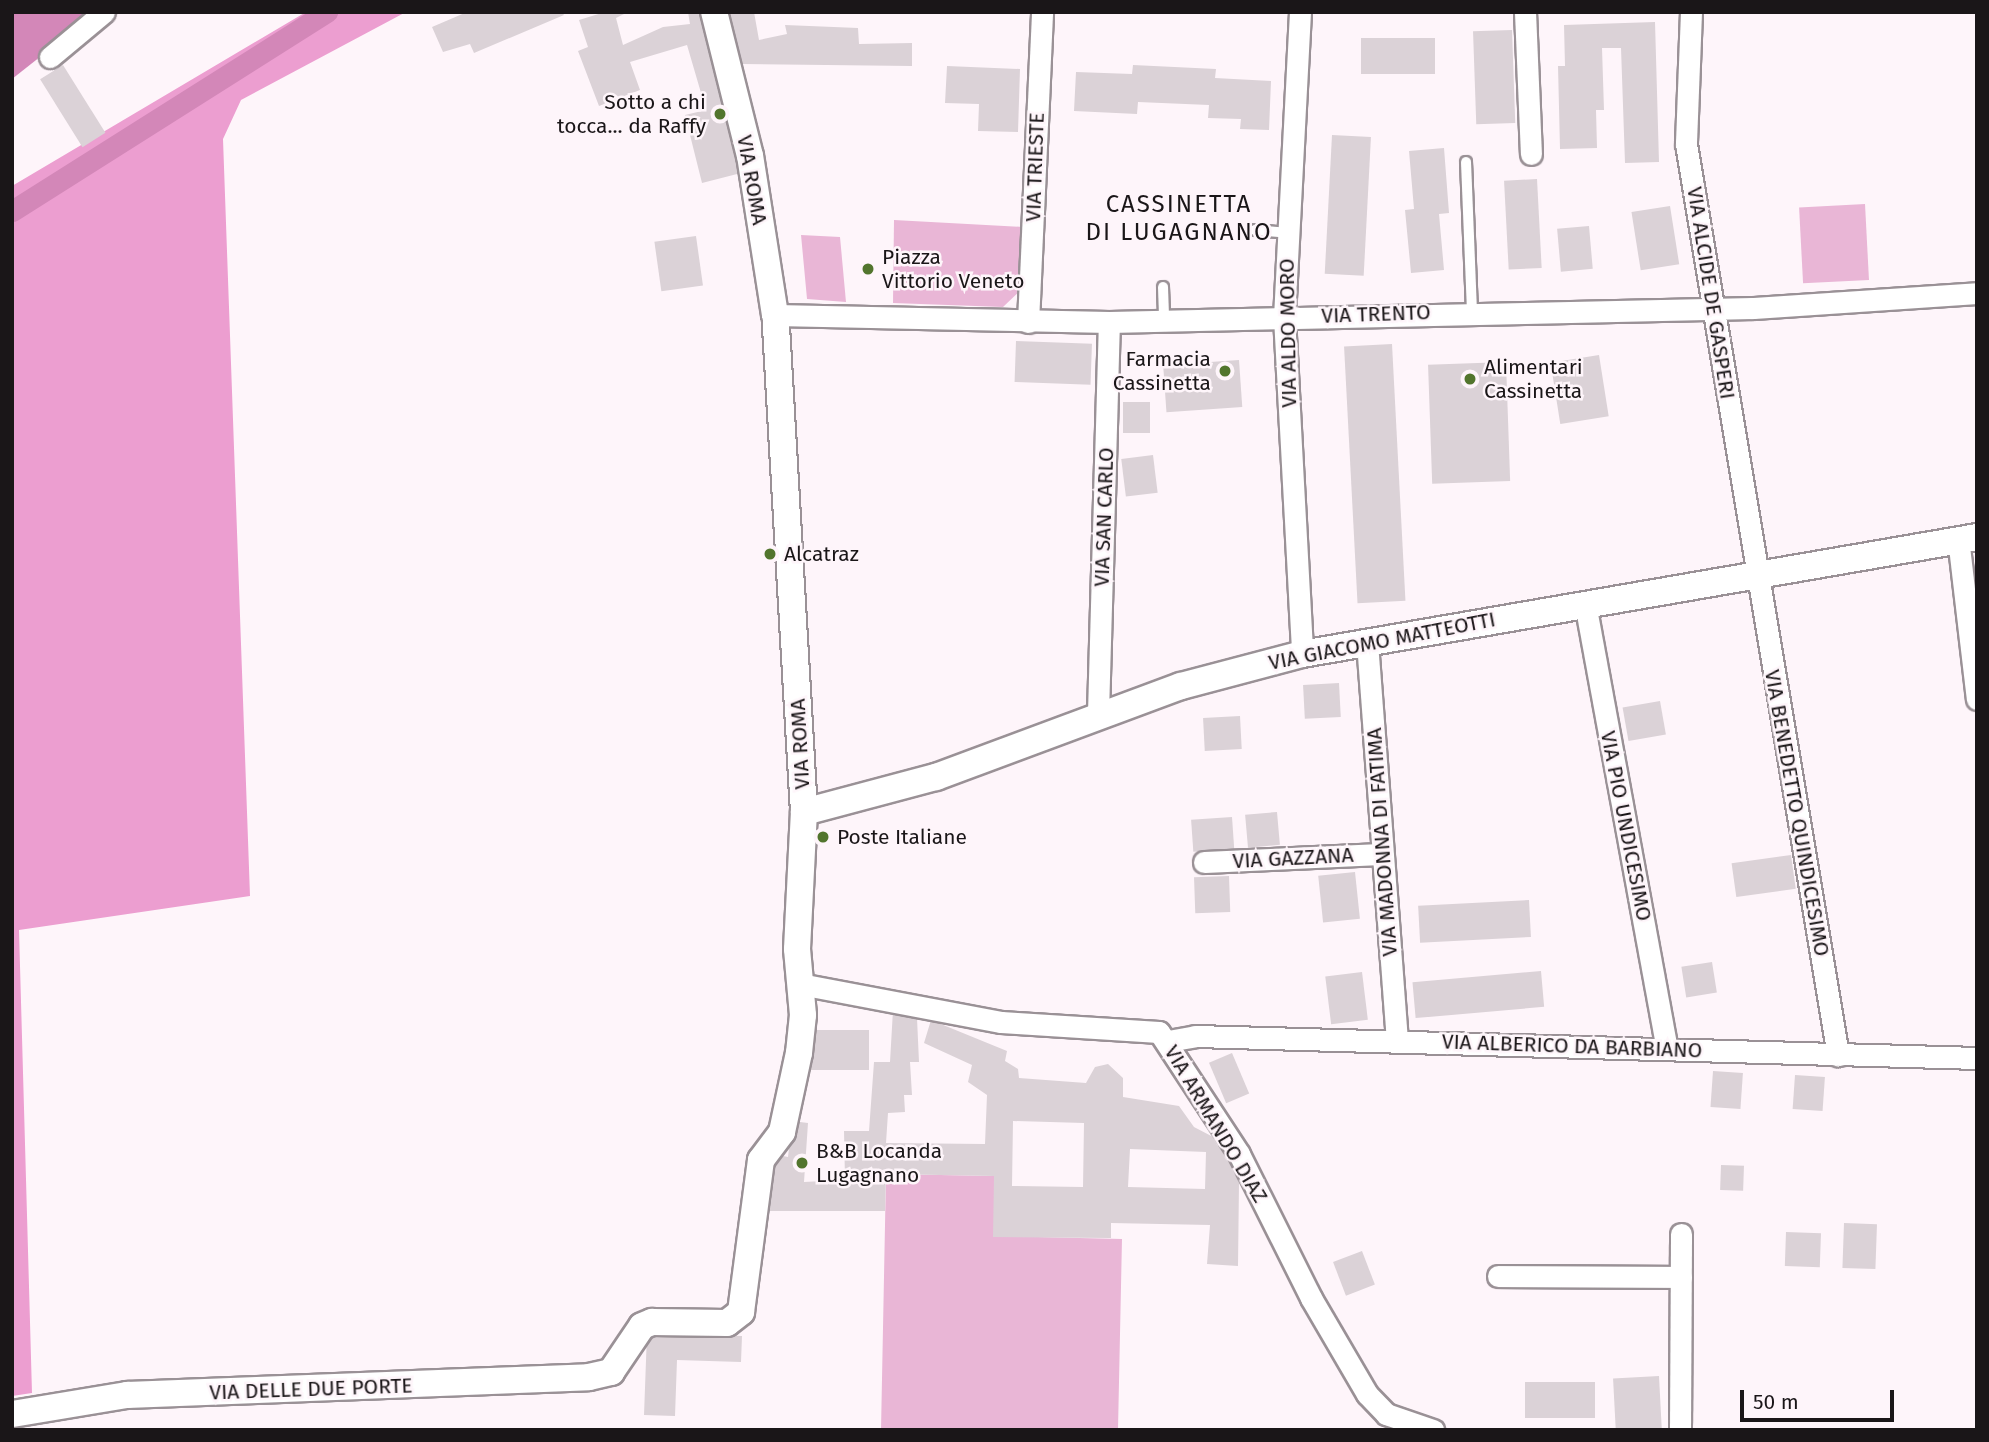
<!DOCTYPE html>
<html>
<head>
<meta charset="utf-8">
<style>
  body { margin:0 }
  #map { position:relative; width:1989px; height:1442px; overflow:hidden; background:#fef5fa; font-family:"Fira Sans",sans-serif }
  div>[style] { position:absolute }
  .green>* { inset:0; background:#e9b6d6; transform-origin:0 0 }
  .forest>* { inset:0; background:#ec9ed0 }
  .water>* { inset:0; background:#d387b8 }
  .canal>* { height:21px; margin:-10.5px; padding:0 10.5px; transform-origin:10.5px; border-radius:10.5px; background:#d387b8 }
  .building>* { inset:0; background:#dbd2d7; transform-origin:0 0 }
  .roads { filter:drop-shadow(2px 0 #9a9196) drop-shadow(-2px 0 #9a9196) drop-shadow(0 2px #9a9196) drop-shadow(0 -2px #9a9196) }
  .service>* { height:10px; margin:-5px; padding:0 5px; transform-origin:5px; border-radius:5px; background:#fff }
  .minor>* { height:21px; margin:-10.5px; padding:0 10.5px; transform-origin:10.5px; border-radius:10.5px; background:#fff }
  .tertiary>* { height:26px; margin:-13px; padding:0 13px; transform-origin:13px; border-radius:13px; background:#fff }
  .dots>* { width:19px; height:19px; translate:-50% -50%; box-sizing:border-box; border:4px solid #fef5fa; border-radius:50% }
  span { translate:-50% -50%; white-space:nowrap; text-align:center; line-height:1.15; -webkit-text-stroke:5px #fef5fa; paint-order:stroke }
  .poi-label { font-size:21px; color:#1a1618 }
  .right { translate:-100% -50%; text-align:right }
  .left { translate:0 -50%; text-align:left }
  .street-label { font-size:21px; color:#1a1618 }
  .quarter-label { font-size:24px; color:#1a1618; letter-spacing:2px }
  .frame { position:absolute; inset:0; border:14px solid #1a1618; pointer-events:none }
  .scale { position:absolute; left:1740px; top:1390px; width:154px; height:32px; box-sizing:border-box; border:4px solid #1a1618; border-top:0; padding-left:9px; font-size:21px; line-height:24px; white-space:nowrap; color:#1a1618; -webkit-text-stroke:5px #fef5fa; paint-order:stroke }
</style>
</head>
<body>
<div id="map">
  <div class="green">
    <i style="left:1865px;top:204px;width:76px;height:66px;rotate:87deg"></i>
    <i style="clip-path:polygon(894px 220px,1023px 227px,1021px 290px,1003px 307px,893px 303px)"></i>
    <i style="clip-path:polygon(801px 235px,840px 237px,846px 302px,807px 299px)"></i>
    <i style="clip-path:polygon(886px 1174px,994px 1176px,994px 1236px,1122px 1239px,1118px 1430px,881px 1430px)"></i>
  </div>
  <div class="forest">
    <i style="clip-path:polygon(306px 12px,406px 12px,241px 100px,223px 139px,250px 896px,19px 930px,32px 1393px,12px 1396px,12px 186px)"></i>
  </div>
  <div class="water">
    <i style="clip-path:polygon(12px 12px,97px 12px,12px 79px)"></i>
  </div>
  <div class="canal">
    <i style="left:12px;top:211px;width:373px;rotate:-32.3deg"></i>
  </div>
  <div class="building">
    <i style="clip-path:polygon(467px 12px,562px 12px,564px 15px,474px 53px,470px 44px,443px 52px,432px 27px)"></i>
    <i style="clip-path:polygon(605px 12px,628px 12px,616px 18px,623px 45px,663px 27px,690px 24px,688px 12px,705px 12px,741px 173px,702px 183px,685px 115px,706px 110px,687px 45px,630px 62px,640px 90px,599px 106px,578px 51px,588px 47px,579px 20px)"></i>
    <i style="clip-path:polygon(725px 12px,754px 12px,759px 40px,787px 34px,785px 25px,858px 28px,859px 44px,912px 43px,912px 66px,742px 64px)"></i>
    <i style="clip-path:polygon(1655px 22px,1659px 162px,1625px 163px,1621px 48px,1602px 48px,1604px 110px,1596px 110px,1597px 148px,1560px 149px,1558px 66px,1565px 66px,1564px 25px)"></i>
    <i style="left:1512px;top:30px;width:93px;height:39px;rotate:88deg"></i>
    <i style="left:1361px;top:38px;width:74px;height:36px"></i>
    <i style="left:63px;top:65px;width:80px;height:27px;rotate:58deg"></i>
    <i style="clip-path:polygon(1133px 65px,1216px 69px,1215px 78px,1271px 81px,1269px 130px,1240px 129px,1241px 119px,1208px 118px,1209px 105px,1138px 102px,1137px 114px,1074px 111px,1076px 72px,1132px 74px)"></i>
    <i style="clip-path:polygon(947px 66px,1020px 69px,1018px 132px,978px 131px,979px 104px,945px 103px)"></i>
    <i style="left:1332px;top:135px;width:39px;height:139px;rotate:3deg"></i>
    <i style="clip-path:polygon(1444px 148px,1449px 213px,1439px 214px,1444px 270px,1411px 273px,1405px 210px,1414px 209px,1409px 151px)"></i>
    <i style="left:1537px;top:179px;width:89px;height:33px;rotate:87deg"></i>
    <i style="left:1670px;top:206px;width:59px;height:39px;rotate:81deg"></i>
    <i style="left:1589px;top:226px;width:43px;height:32px;rotate:85deg"></i>
    <i style="left:696px;top:236px;width:50px;height:42px;rotate:82deg"></i>
    <i style="left:1016px;top:341px;width:76px;height:41px;rotate:2deg"></i>
    <i style="left:1392px;top:344px;width:257px;height:48px;rotate:87deg"></i>
    <i style="left:1599px;top:355px;width:62px;height:49px;rotate:81deg"></i>
    <i style="left:1239px;top:360px;width:47px;height:76px;rotate:86deg"></i>
    <i style="left:1506px;top:362px;width:119px;height:78px;rotate:88deg"></i>
    <i style="left:1123px;top:402px;width:27px;height:31px"></i>
    <i style="left:1153px;top:455px;width:38px;height:32px;rotate:83deg"></i>
    <i style="left:1339px;top:683px;width:34px;height:36px;rotate:87deg"></i>
    <i style="left:1660px;top:701px;width:34px;height:38px;rotate:80deg"></i>
    <i style="left:1240px;top:716px;width:33px;height:37px;rotate:87deg"></i>
    <i style="left:1277px;top:812px;width:33px;height:32px;rotate:85deg"></i>
    <i style="left:1232px;top:817px;width:32px;height:41px;rotate:86deg"></i>
    <i style="left:1791px;top:855px;width:34px;height:60px;rotate:82deg"></i>
    <i style="left:1355px;top:872px;width:47px;height:37px;rotate:84deg"></i>
    <i style="left:1229px;top:876px;width:36px;height:35px;rotate:88deg"></i>
    <i style="left:1529px;top:900px;width:37px;height:111px;rotate:87deg"></i>
    <i style="left:1712px;top:962px;width:31px;height:31px;rotate:81deg"></i>
    <i style="left:1541px;top:971px;width:36px;height:129px;rotate:85deg"></i>
    <i style="left:1362px;top:972px;width:48px;height:37px;rotate:83deg"></i>
    <i style="clip-path:polygon(evenodd,893px 1010px,917px 1018px,919px 1062px,910px 1062px,912px 1095px,904px 1095px,905px 1112px,888px 1113px,886px 1143px,985px 1144px,987px 1095px,968px 1082px,972px 1065px,924px 1043px,931px 1020px,1007px 1051px,1005px 1061px,1018px 1069px,1019px 1078px,1086px 1083px,1095px 1067px,1108px 1064px,1123px 1078px,1123px 1097px,1179px 1106px,1194px 1127px,1217px 1139px,1231px 1159px,1239px 1183px,1238px 1266px,1207px 1264px,1210px 1225px,1111px 1223px,1111px 1238px,993px 1237px,994px 1176px,886px 1174px,885px 1211px,763px 1211px,769px 1153px,788px 1157px,792px 1121px,808px 1123px,804px 1182px,845px 1180px,844px 1131px,869px 1131px,874px 1062px,890px 1062px,893px 1010px,1013px 1121px,1084px 1123px,1083px 1187px,1012px 1186px,1013px 1121px,893px 1010px,1130px 1149px,1206px 1152px,1205px 1189px,1128px 1187px,1130px 1149px)"></i>
    <i style="left:809px;top:1030px;width:60px;height:40px"></i>
    <i style="left:1232px;top:1053px;width:44px;height:25px;rotate:67deg"></i>
    <i style="left:1713px;top:1071px;width:30px;height:36px;rotate:4deg"></i>
    <i style="left:1795px;top:1075px;width:30px;height:34px;rotate:4deg"></i>
    <i style="left:1721px;top:1165px;width:23px;height:25px;rotate:2deg"></i>
    <i style="left:1844px;top:1223px;width:33px;height:45px;rotate:2deg"></i>
    <i style="left:1786px;top:1232px;width:35px;height:34px;rotate:2deg"></i>
    <i style="left:1362px;top:1251px;width:36px;height:31px;rotate:69deg"></i>
    <i style="clip-path:polygon(647px 1333px,742px 1336px,741px 1362px,677px 1360px,675px 1416px,644px 1415px)"></i>
    <i style="left:1659px;top:1376px;width:54px;height:46px;rotate:87deg"></i>
    <i style="left:1525px;top:1382px;width:70px;height:36px"></i>
  </div>
  <div class="roads">
    <div class="service">
      <i style="left:1466px;top:162px;width:149px;rotate:87.7deg"></i>
      <i style="left:1255px;top:230px;width:33px;rotate:5deg"></i>
      <i style="left:1163px;top:287px;width:33px;rotate:88deg"></i>
    </div>
    <div class="minor">
      <i style="left:1300px;top:12px;width:305px;rotate:93deg"></i>
      <i style="left:1284px;top:317px;width:337px;rotate:86.9deg"></i>
      <i style="left:1525px;top:12px;width:142px;rotate:87.6deg"></i>
      <i style="left:1691px;top:12px;width:132px;rotate:92.2deg"></i>
      <i style="left:1686px;top:144px;width:924px;rotate:80.53deg"></i>
      <i style="left:50px;top:57px;width:70px;rotate:-39.8deg"></i>
      <i style="left:775px;top:315px;width:334px;rotate:1.2deg"></i>
      <i style="left:1109px;top:322px;width:644px;rotate:-1.25deg"></i>
      <i style="left:1753px;top:308px;width:225px;rotate:-3.8deg"></i>
      <i style="left:1028px;top:322px;width:310px;rotate:-87.4deg"></i>
      <i style="left:1958px;top:538px;width:162px;rotate:83.3deg"></i>
      <i style="left:1585px;top:603px;width:452px;rotate:79.6deg"></i>
      <i style="left:1367px;top:642px;width:400px;rotate:85.7deg"></i>
      <i style="left:1098px;top:713px;width:391px;rotate:-88.4deg"></i>
      <i style="left:1204px;top:862px;width:177px;rotate:-2.6deg"></i>
      <i style="left:800px;top:984px;width:205px;rotate:10.7deg"></i>
      <i style="left:1001px;top:1022px;width:158px;rotate:3.6deg"></i>
      <i style="left:1159px;top:1032px;width:146px;rotate:56.7deg"></i>
      <i style="left:1239px;top:1154px;width:161px;rotate:63.4deg"></i>
      <i style="left:1311px;top:1298px;width:111px;rotate:59.7deg"></i>
      <i style="left:1367px;top:1394px;width:28px;rotate:46deg"></i>
      <i style="left:1386px;top:1414px;width:50px;rotate:18.8deg"></i>
      <i style="left:1168px;top:1041px;width:27px;rotate:-10deg"></i>
      <i style="left:1195px;top:1036px;width:782px;rotate:1.61deg"></i>
      <i style="left:1498px;top:1276px;width:183px;rotate:0.3deg"></i>
      <i style="left:1680px;top:1430px;width:196px;rotate:-89.7deg"></i>
    </div>
    <div class="tertiary">
      <i style="left:804px;top:812px;width:137px;rotate:-14.9deg"></i>
      <i style="left:936px;top:777px;width:261px;rotate:-20.4deg"></i>
      <i style="left:1181px;top:686px;width:125px;rotate:-14.8deg"></i>
      <i style="left:1302px;top:654px;width:685px;rotate:-9.83deg"></i>
      <i style="left:12px;top:1414px;width:117px;rotate:-9.4deg"></i>
      <i style="left:127px;top:1395px;width:462px;rotate:-2.2deg"></i>
      <i style="left:589px;top:1377px;width:23px;rotate:-13deg"></i>
      <i style="left:611px;top:1372px;width:55px;rotate:-56deg"></i>
      <i style="left:642px;top:1326px;width:11px;rotate:-22deg"></i>
      <i style="left:652px;top:1322px;width:75px;rotate:0.8deg"></i>
      <i style="left:727px;top:1323px;width:18px;rotate:-38deg"></i>
      <i style="left:741px;top:1312px;width:153px;rotate:-82.5deg"></i>
      <i style="left:761px;top:1160px;width:35px;rotate:-53deg"></i>
      <i style="left:782px;top:1132px;width:81px;rotate:-77.9deg"></i>
      <i style="left:799px;top:1053px;width:38px;rotate:-84deg"></i>
      <i style="left:803px;top:1015px;width:66px;rotate:-95.2deg"></i>
      <i style="left:797px;top:949px;width:137px;rotate:-87.1deg"></i>
      <i style="left:804px;top:812px;width:498px;rotate:-93.3deg"></i>
      <i style="left:775px;top:315px;width:161px;rotate:-98.9deg"></i>
      <i style="left:750px;top:156px;width:148px;rotate:-104deg"></i>
    </div>
  </div>
  <div class="dots">
    <i style="left:720px;top:114px;background:#52752d"></i>
    <i style="left:868px;top:269px;background:#52752d"></i>
    <i style="left:1225px;top:371px;background:#52752d"></i>
    <i style="left:1470px;top:379px;background:#52752d"></i>
    <i style="left:770px;top:554px;background:#52752d"></i>
    <i style="left:823px;top:837px;background:#52752d"></i>
    <i style="left:802px;top:1163px;background:#52752d"></i>
  </div>
  <div class="poi-label">
    <span class="right" style="left:706px;top:114px">Sotto a chi<br>tocca... da Raffy</span>
    <span class="left" style="left:882px;top:269px">Piazza<br>Vittorio Veneto</span>
    <span class="right" style="left:1211px;top:371px">Farmacia<br>Cassinetta</span>
    <span class="left" style="left:1484px;top:379px">Alimentari<br>Cassinetta</span>
    <span class="left" style="left:784px;top:554px">Alcatraz</span>
    <span class="left" style="left:837px;top:837px">Poste Italiane</span>
    <span class="left" style="left:816px;top:1163px">B&amp;B Locanda<br>Lugagnano</span>
  </div>
  <div class="street-label">
    <span style="left:1035px;top:167px;rotate:-88deg">VIA TRIESTE</span>
    <span style="left:752px;top:180px;rotate:80deg">VIA ROMA</span>
    <span style="left:1711px;top:293px;rotate:81deg">VIA ALCIDE DE GASPERI</span>
    <span style="left:1376px;top:314px;rotate:-2deg">VIA TRENTO</span>
    <span style="left:1288px;top:333px;rotate:-91deg">VIA ALDO MORO</span>
    <span style="left:1104px;top:517px;rotate:-88deg">VIA SAN CARLO</span>
    <span style="left:1382px;top:641px;rotate:-11deg">VIA GIACOMO MATTEOTTI</span>
    <span style="left:800px;top:744px;rotate:-93deg">VIA ROMA</span>
    <span style="left:1797px;top:813px;rotate:80deg">VIA BENEDETTO QUINDICESIMO</span>
    <span style="left:1626px;top:826px;rotate:79deg">VIA PIO UNDICESIMO</span>
    <span style="left:1382px;top:842px;rotate:-94deg">VIA MADONNA DI FATIMA</span>
    <span style="left:1293px;top:858px;rotate:-3deg">VIA GAZZANA</span>
    <span style="left:1572px;top:1046px;rotate:2deg">VIA ALBERICO DA BARBIANO</span>
    <span style="left:1216px;top:1124px;rotate:59deg">VIA ARMANDO DIAZ</span>
    <span style="left:311px;top:1389px;rotate:-2deg">VIA DELLE DUE PORTE</span>
  </div>
  <div class="quarter-label">
    <span style="left:1179px;top:219px">CASSINETTA<br>DI LUGAGNANO</span>
  </div>
  <div class="frame"></div>
  <div class="scale">50 m</div>
</div>
</body>
</html>
